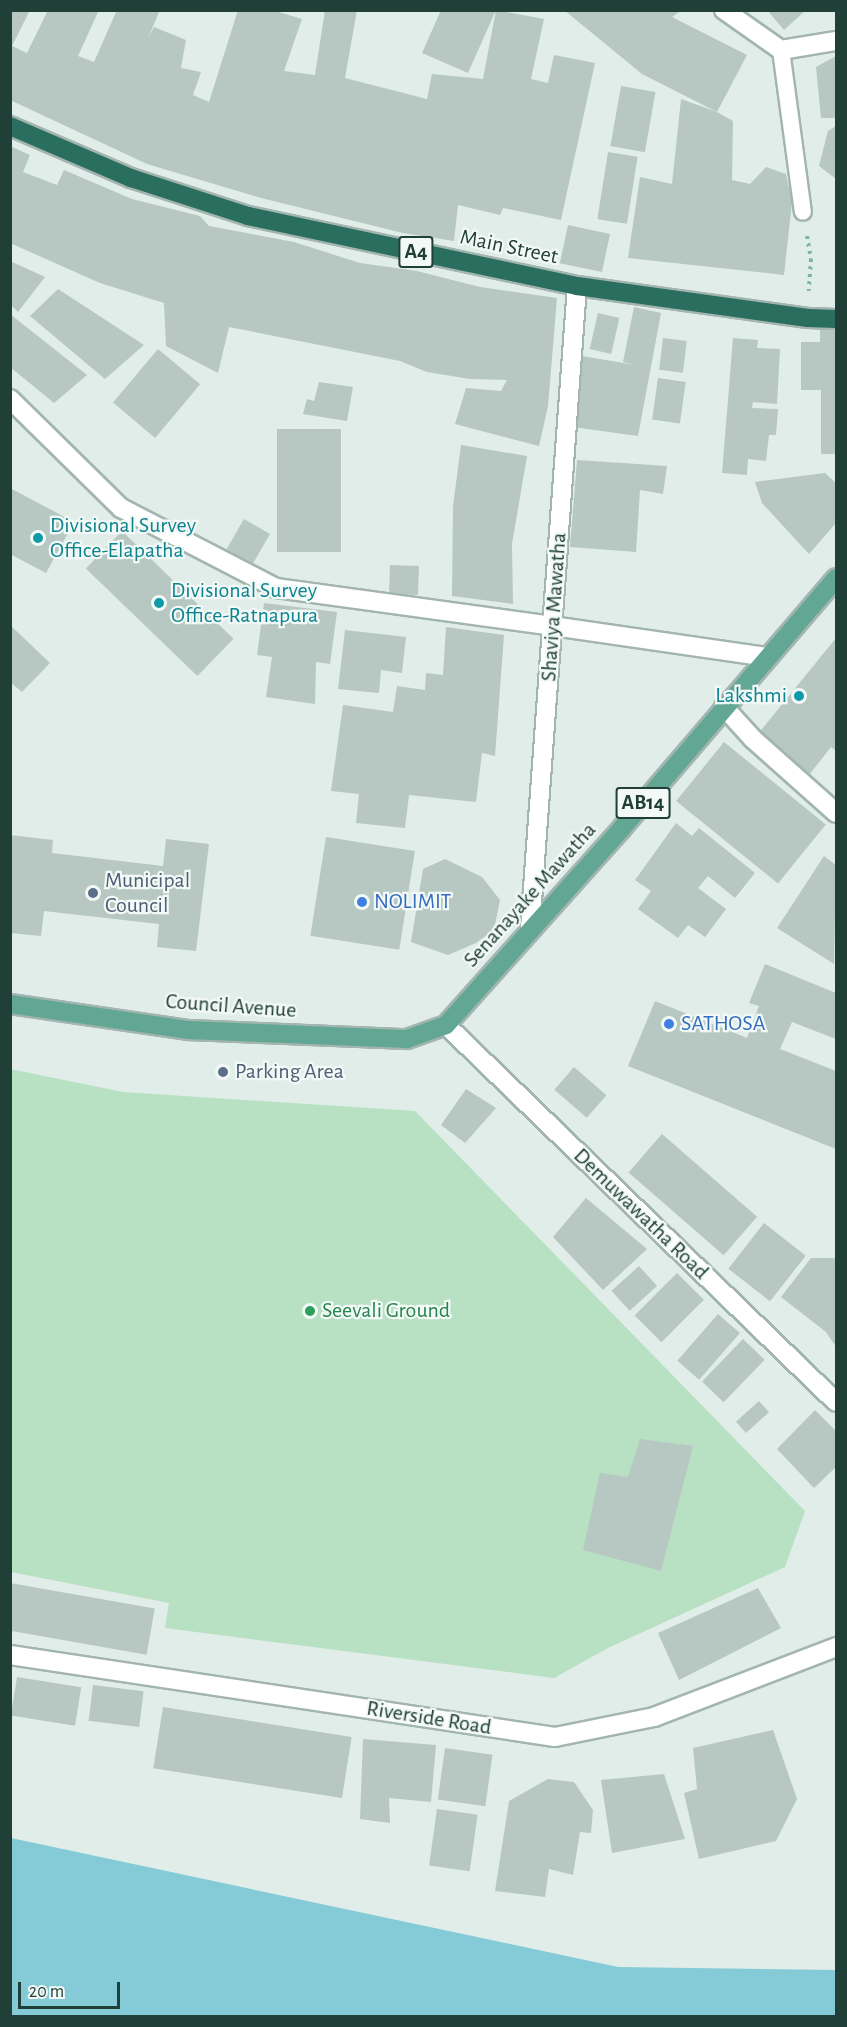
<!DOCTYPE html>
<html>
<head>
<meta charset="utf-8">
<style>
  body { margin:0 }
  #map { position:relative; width:847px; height:2027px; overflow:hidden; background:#e1ede8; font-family:"Alegreya Sans",sans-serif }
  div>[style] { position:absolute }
  .green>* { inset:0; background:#b8e0c2 }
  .water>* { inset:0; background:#85cbd7 }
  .building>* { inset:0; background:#b6c8c1; transform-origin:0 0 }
  .path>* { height:4px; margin-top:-2px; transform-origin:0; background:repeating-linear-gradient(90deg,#7fb3a2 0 3px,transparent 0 7.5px) }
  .roads { filter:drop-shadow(2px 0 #a3b5af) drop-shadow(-2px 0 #a3b5af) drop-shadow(0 2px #a3b5af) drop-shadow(0 -2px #a3b5af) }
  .lane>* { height:16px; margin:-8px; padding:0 8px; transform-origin:8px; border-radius:8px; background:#fff }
  .street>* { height:18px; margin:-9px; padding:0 9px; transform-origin:9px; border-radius:9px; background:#fff }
  .secondary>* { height:18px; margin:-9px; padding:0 9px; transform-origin:9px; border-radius:9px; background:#fff }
  .primary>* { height:18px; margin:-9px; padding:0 9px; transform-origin:9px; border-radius:9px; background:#62a694 }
  .highway>* { height:18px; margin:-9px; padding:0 9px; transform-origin:9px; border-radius:9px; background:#296e5f }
  .dots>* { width:16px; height:16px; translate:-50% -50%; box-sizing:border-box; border:3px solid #f2f9f6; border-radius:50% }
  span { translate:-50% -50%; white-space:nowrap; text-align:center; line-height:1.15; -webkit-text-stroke:4.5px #f2f9f6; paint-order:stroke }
  .shield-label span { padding:2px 4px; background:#f2f9f6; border:2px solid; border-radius:4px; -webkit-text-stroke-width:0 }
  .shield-label { font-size:21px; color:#203f36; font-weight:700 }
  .street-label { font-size:22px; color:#203f36 }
  .culture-label { font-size:22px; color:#0d838f }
  .left { translate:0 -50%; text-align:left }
  .right { translate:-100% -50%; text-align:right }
  .service-label { font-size:22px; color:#4e5e75 }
  .shop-label { font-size:22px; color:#366cbe }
  .leisure-label { font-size:22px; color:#27864d }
  .frame { position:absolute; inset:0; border:12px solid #203f36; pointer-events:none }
  .scale { position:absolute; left:18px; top:1982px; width:102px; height:27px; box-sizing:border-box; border:3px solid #203f36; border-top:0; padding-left:8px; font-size:18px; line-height:21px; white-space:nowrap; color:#203f36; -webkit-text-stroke:4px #f2f9f6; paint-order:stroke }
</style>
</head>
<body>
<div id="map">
  <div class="green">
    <i style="clip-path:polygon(10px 1069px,123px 1092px,415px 1111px,805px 1511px,785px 1567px,608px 1648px,554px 1678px,165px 1628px,169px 1603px,11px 1572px)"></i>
  </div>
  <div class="water">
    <i style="clip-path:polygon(11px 1838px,618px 1967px,836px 1970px,836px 2016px,11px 2016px)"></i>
  </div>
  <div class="building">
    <i style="clip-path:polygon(10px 10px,30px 10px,12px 46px,27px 53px,48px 10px,99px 10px,78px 56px,94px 62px,117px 10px,160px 10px,148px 38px,154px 27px,186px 40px,181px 68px,201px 72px,193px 95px,209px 102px,238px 10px,272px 10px,302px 19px,284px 71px,315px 75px,325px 10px,357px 10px,345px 78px,427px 99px,432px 74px,483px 79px,496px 10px,544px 19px,531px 79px,548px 83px,554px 55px,595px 63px,561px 220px,503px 208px,500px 215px,458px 205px,454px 241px,403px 233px,261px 198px,147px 164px,10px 100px)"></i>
    <i style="clip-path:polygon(441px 10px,496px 10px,468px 73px,422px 53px)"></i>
    <i style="clip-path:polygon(564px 10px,682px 10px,672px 17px,747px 55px,717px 112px,642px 74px)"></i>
    <i style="clip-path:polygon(767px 10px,806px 10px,784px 30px)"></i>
    <i style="clip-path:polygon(836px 56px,836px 118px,821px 118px,816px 67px)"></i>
    <i style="left:621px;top:86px;width:35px;height:61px;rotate:10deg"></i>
    <i style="clip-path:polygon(681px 99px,717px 112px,733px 121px,732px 180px,750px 184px,766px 167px,786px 174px,792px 202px,784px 275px,628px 258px,640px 177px,672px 184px)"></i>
    <i style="clip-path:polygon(836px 126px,836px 179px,819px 166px,828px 131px)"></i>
    <i style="clip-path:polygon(10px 146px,30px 155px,23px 172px,57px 185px,64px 170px,132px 199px,200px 216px,209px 226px,294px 242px,360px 263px,417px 271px,480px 287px,557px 298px,548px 406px,539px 446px,455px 424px,466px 388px,501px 391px,507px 380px,470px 379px,427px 372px,400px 361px,229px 327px,218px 373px,166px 346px,164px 303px,100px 283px,10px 243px)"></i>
    <i style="left:608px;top:152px;width:30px;height:68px;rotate:9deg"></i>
    <i style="left:568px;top:225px;width:43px;height:39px;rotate:12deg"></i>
    <i style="clip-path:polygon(10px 261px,45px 277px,18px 312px,10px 304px)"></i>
    <i style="clip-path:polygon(58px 289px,144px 345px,105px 379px,30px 316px)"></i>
    <i style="clip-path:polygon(634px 307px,661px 313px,638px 436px,573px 427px,582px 356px,635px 365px,623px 362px)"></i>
    <i style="left:598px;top:313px;width:22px;height:37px;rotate:13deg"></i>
    <i style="clip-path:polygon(10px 314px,87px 375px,54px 403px,10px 367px)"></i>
    <i style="clip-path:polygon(820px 328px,836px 328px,836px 454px,821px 454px,821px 390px,801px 390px,801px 342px,820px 342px)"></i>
    <i style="left:663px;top:338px;width:24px;height:32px;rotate:7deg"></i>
    <i style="clip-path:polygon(733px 338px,758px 340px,757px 348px,780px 349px,777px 404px,753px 402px,752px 408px,778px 409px,776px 435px,769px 435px,766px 461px,748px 459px,747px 475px,722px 473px)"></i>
    <i style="left:158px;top:349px;width:55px;height:70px;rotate:40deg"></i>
    <i style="left:658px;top:378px;width:28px;height:42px;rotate:8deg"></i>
    <i style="clip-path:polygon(319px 382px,353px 387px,347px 421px,303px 414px,307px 399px,314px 401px)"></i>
    <i style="left:341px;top:429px;width:123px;height:64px;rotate:90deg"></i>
    <i style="clip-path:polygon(461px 445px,527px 456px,512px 544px,513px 604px,452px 596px,453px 506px)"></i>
    <i style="clip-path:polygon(577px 460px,667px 466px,663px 494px,640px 490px,636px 552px,570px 547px)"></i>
    <i style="clip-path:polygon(825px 473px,836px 483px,836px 523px,809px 554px,762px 503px,755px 482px)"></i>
    <i style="clip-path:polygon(10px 488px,74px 522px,46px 573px,10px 554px)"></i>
    <i style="left:244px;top:519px;width:30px;height:35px;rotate:30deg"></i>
    <i style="left:122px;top:531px;width:155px;height:52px;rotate:44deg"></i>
    <i style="left:390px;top:565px;width:29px;height:29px;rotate:2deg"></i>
    <i style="clip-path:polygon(264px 603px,337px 612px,330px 664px,316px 662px,315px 704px,266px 697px,272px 657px,257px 655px)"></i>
    <i style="clip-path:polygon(10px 625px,50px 663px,22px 692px,10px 682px)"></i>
    <i style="clip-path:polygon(446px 627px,504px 635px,495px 756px,482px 753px,476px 802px,409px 795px,405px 828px,356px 823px,359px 794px,331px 791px,343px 705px,393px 712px,397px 686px,425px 690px,426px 673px,443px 675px)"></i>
    <i style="clip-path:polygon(345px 630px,406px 637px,402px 673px,381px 670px,379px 693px,338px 689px)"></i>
    <i style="clip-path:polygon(836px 638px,836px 751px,831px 747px,809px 775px,758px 734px)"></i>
    <i style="left:724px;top:742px;width:131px;height:76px;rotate:39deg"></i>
    <i style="clip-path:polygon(676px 823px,692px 836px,699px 828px,755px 873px,735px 898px,708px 876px,698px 888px,726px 909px,705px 937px,688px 925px,678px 938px,638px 909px,651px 891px,635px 880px)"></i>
    <i style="clip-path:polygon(10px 835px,53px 840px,52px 853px,163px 866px,166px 839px,209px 844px,196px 951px,157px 947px,159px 924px,44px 911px,41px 936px,10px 933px)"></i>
    <i style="left:326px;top:837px;width:90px;height:100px;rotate:9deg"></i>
    <i style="clip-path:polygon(824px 856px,836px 865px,834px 964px,777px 928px)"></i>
    <i style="clip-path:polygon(445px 859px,482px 877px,500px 900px,494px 930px,476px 943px,448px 955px,411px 942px,423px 869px)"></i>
    <i style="clip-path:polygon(765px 964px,836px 993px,836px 1039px,792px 1022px,780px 1049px,836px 1071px,836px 1149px,628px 1066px,655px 1001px,747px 1038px,759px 1006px,749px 1003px)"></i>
    <i style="left:574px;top:1067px;width:43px;height:30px;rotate:41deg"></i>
    <i style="clip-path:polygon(466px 1089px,496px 1108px,465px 1143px,441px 1125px)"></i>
    <i style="left:662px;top:1134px;width:126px;height:51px;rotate:41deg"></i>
    <i style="clip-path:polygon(586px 1198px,647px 1249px,603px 1290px,553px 1237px)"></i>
    <i style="left:764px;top:1223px;width:53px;height:58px;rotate:38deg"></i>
    <i style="clip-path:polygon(811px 1258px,836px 1258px,836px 1347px,826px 1332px,781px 1297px)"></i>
    <i style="left:639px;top:1266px;width:27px;height:37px;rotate:48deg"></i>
    <i style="left:677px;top:1273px;width:38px;height:60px;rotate:45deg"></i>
    <i style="left:718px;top:1314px;width:29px;height:62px;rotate:41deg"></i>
    <i style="left:743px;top:1339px;width:30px;height:59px;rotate:44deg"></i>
    <i style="left:759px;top:1401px;width:15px;height:31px;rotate:48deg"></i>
    <i style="clip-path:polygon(815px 1410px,836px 1431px,836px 1467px,814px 1488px,777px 1449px)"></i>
    <i style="clip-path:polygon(640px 1439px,693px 1446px,661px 1571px,583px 1550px,600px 1473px,628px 1477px)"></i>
    <i style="left:10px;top:1583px;width:147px;height:47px;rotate:10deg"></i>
    <i style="clip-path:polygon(758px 1588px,781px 1628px,679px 1680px,658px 1633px)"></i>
    <i style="left:17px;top:1677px;width:65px;height:39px;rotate:9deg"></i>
    <i style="left:93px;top:1685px;width:51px;height:36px;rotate:7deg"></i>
    <i style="left:163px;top:1707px;width:191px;height:62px;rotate:9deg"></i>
    <i style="clip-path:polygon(773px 1730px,797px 1799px,776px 1841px,699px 1859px,684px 1793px,697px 1789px,693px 1748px)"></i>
    <i style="clip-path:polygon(363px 1739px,436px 1745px,431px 1802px,389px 1798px,390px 1823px,360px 1819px)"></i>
    <i style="left:445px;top:1748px;width:48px;height:52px;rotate:8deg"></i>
    <i style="clip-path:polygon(664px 1774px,685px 1839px,612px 1853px,601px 1780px)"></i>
    <i style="clip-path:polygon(548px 1779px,574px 1782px,593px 1810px,591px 1833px,580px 1832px,573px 1875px,549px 1869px,545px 1897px,495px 1891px,509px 1801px)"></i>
    <i style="left:437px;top:1809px;width:41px;height:57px;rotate:8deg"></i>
  </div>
  <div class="path">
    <i style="left:807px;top:236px;width:23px;rotate:80deg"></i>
    <i style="left:811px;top:259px;width:32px;rotate:94deg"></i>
  </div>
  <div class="roads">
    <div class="lane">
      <i style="left:781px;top:50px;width:163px;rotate:82.3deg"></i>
    </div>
    <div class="street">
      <i style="left:724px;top:10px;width:70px;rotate:35.1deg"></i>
      <i style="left:781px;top:50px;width:56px;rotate:-9.3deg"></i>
      <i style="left:552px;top:626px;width:218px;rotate:8.2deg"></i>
      <i style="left:724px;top:707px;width:43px;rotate:47.8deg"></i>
      <i style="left:753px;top:739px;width:111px;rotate:41.7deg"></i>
      <i style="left:10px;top:1655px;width:551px;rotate:8.56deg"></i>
      <i style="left:555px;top:1737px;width:101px;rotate:-11.4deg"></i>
      <i style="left:654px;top:1717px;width:195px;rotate:-21deg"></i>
    </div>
    <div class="secondary">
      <i style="left:10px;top:399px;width:156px;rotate:44.5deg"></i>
      <i style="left:121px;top:508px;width:174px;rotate:27.3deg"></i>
      <i style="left:276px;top:588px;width:279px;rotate:7.8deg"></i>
      <i style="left:530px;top:929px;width:645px;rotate:-85.82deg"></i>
      <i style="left:446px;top:1025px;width:542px;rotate:44.03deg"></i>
    </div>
    <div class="primary">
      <i style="left:10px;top:1004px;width:181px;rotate:8.3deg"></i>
      <i style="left:189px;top:1030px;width:218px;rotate:2.4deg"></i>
      <i style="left:407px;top:1039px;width:41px;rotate:-19.7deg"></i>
      <i style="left:446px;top:1025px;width:264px;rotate:-48.2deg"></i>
      <i style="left:622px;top:828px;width:329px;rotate:-49.4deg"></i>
    </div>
    <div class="highway">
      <i style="left:10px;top:126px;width:132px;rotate:23.3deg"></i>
      <i style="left:131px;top:178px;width:123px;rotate:18deg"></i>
      <i style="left:248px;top:216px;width:336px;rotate:12deg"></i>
      <i style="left:577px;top:286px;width:233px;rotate:7.9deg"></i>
      <i style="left:808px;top:318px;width:28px;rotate:2deg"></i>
    </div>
  </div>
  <div class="dots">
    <i style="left:38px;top:538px;background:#0f9aa8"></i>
    <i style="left:159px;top:603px;background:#0f9aa8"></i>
    <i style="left:799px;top:696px;background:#0f9aa8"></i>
    <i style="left:93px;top:893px;background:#5c6f8a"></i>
    <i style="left:362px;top:902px;background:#3f7fe0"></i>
    <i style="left:669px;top:1024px;background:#3f7fe0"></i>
    <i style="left:223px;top:1072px;background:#5c6f8a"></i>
    <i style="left:310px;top:1311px;background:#2e9e5b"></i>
  </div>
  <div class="shield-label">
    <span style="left:416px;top:252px">A4</span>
    <span style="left:643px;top:803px">AB14</span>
  </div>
  <div class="street-label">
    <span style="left:509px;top:247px;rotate:12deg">Main Street</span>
    <span style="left:554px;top:607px;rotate:-86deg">Shaviya Mawatha</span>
    <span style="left:530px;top:895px;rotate:-48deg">Senanayake Mawatha</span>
    <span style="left:231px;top:1006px;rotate:4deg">Council Avenue</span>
    <span style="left:641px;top:1214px;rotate:44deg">Demuwawatha Road</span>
    <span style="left:429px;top:1718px;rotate:9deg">Riverside Road</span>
  </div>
  <div class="culture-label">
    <span class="left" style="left:50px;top:538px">Divisional Survey<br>Office-Elapatha</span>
    <span class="left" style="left:171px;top:603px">Divisional Survey<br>Office-Ratnapura</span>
    <span class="right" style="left:787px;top:696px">Lakshmi</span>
  </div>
  <div class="service-label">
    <span class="left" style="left:105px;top:893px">Municipal<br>Council</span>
    <span class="left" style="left:235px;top:1072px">Parking Area</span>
  </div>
  <div class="shop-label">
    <span class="left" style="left:374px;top:902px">NOLIMIT</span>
    <span class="left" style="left:681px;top:1024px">SATHOSA</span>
  </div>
  <div class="leisure-label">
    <span class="left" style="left:322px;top:1311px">Seevali Ground</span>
  </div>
  <div class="frame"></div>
  <div class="scale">20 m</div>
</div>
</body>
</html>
